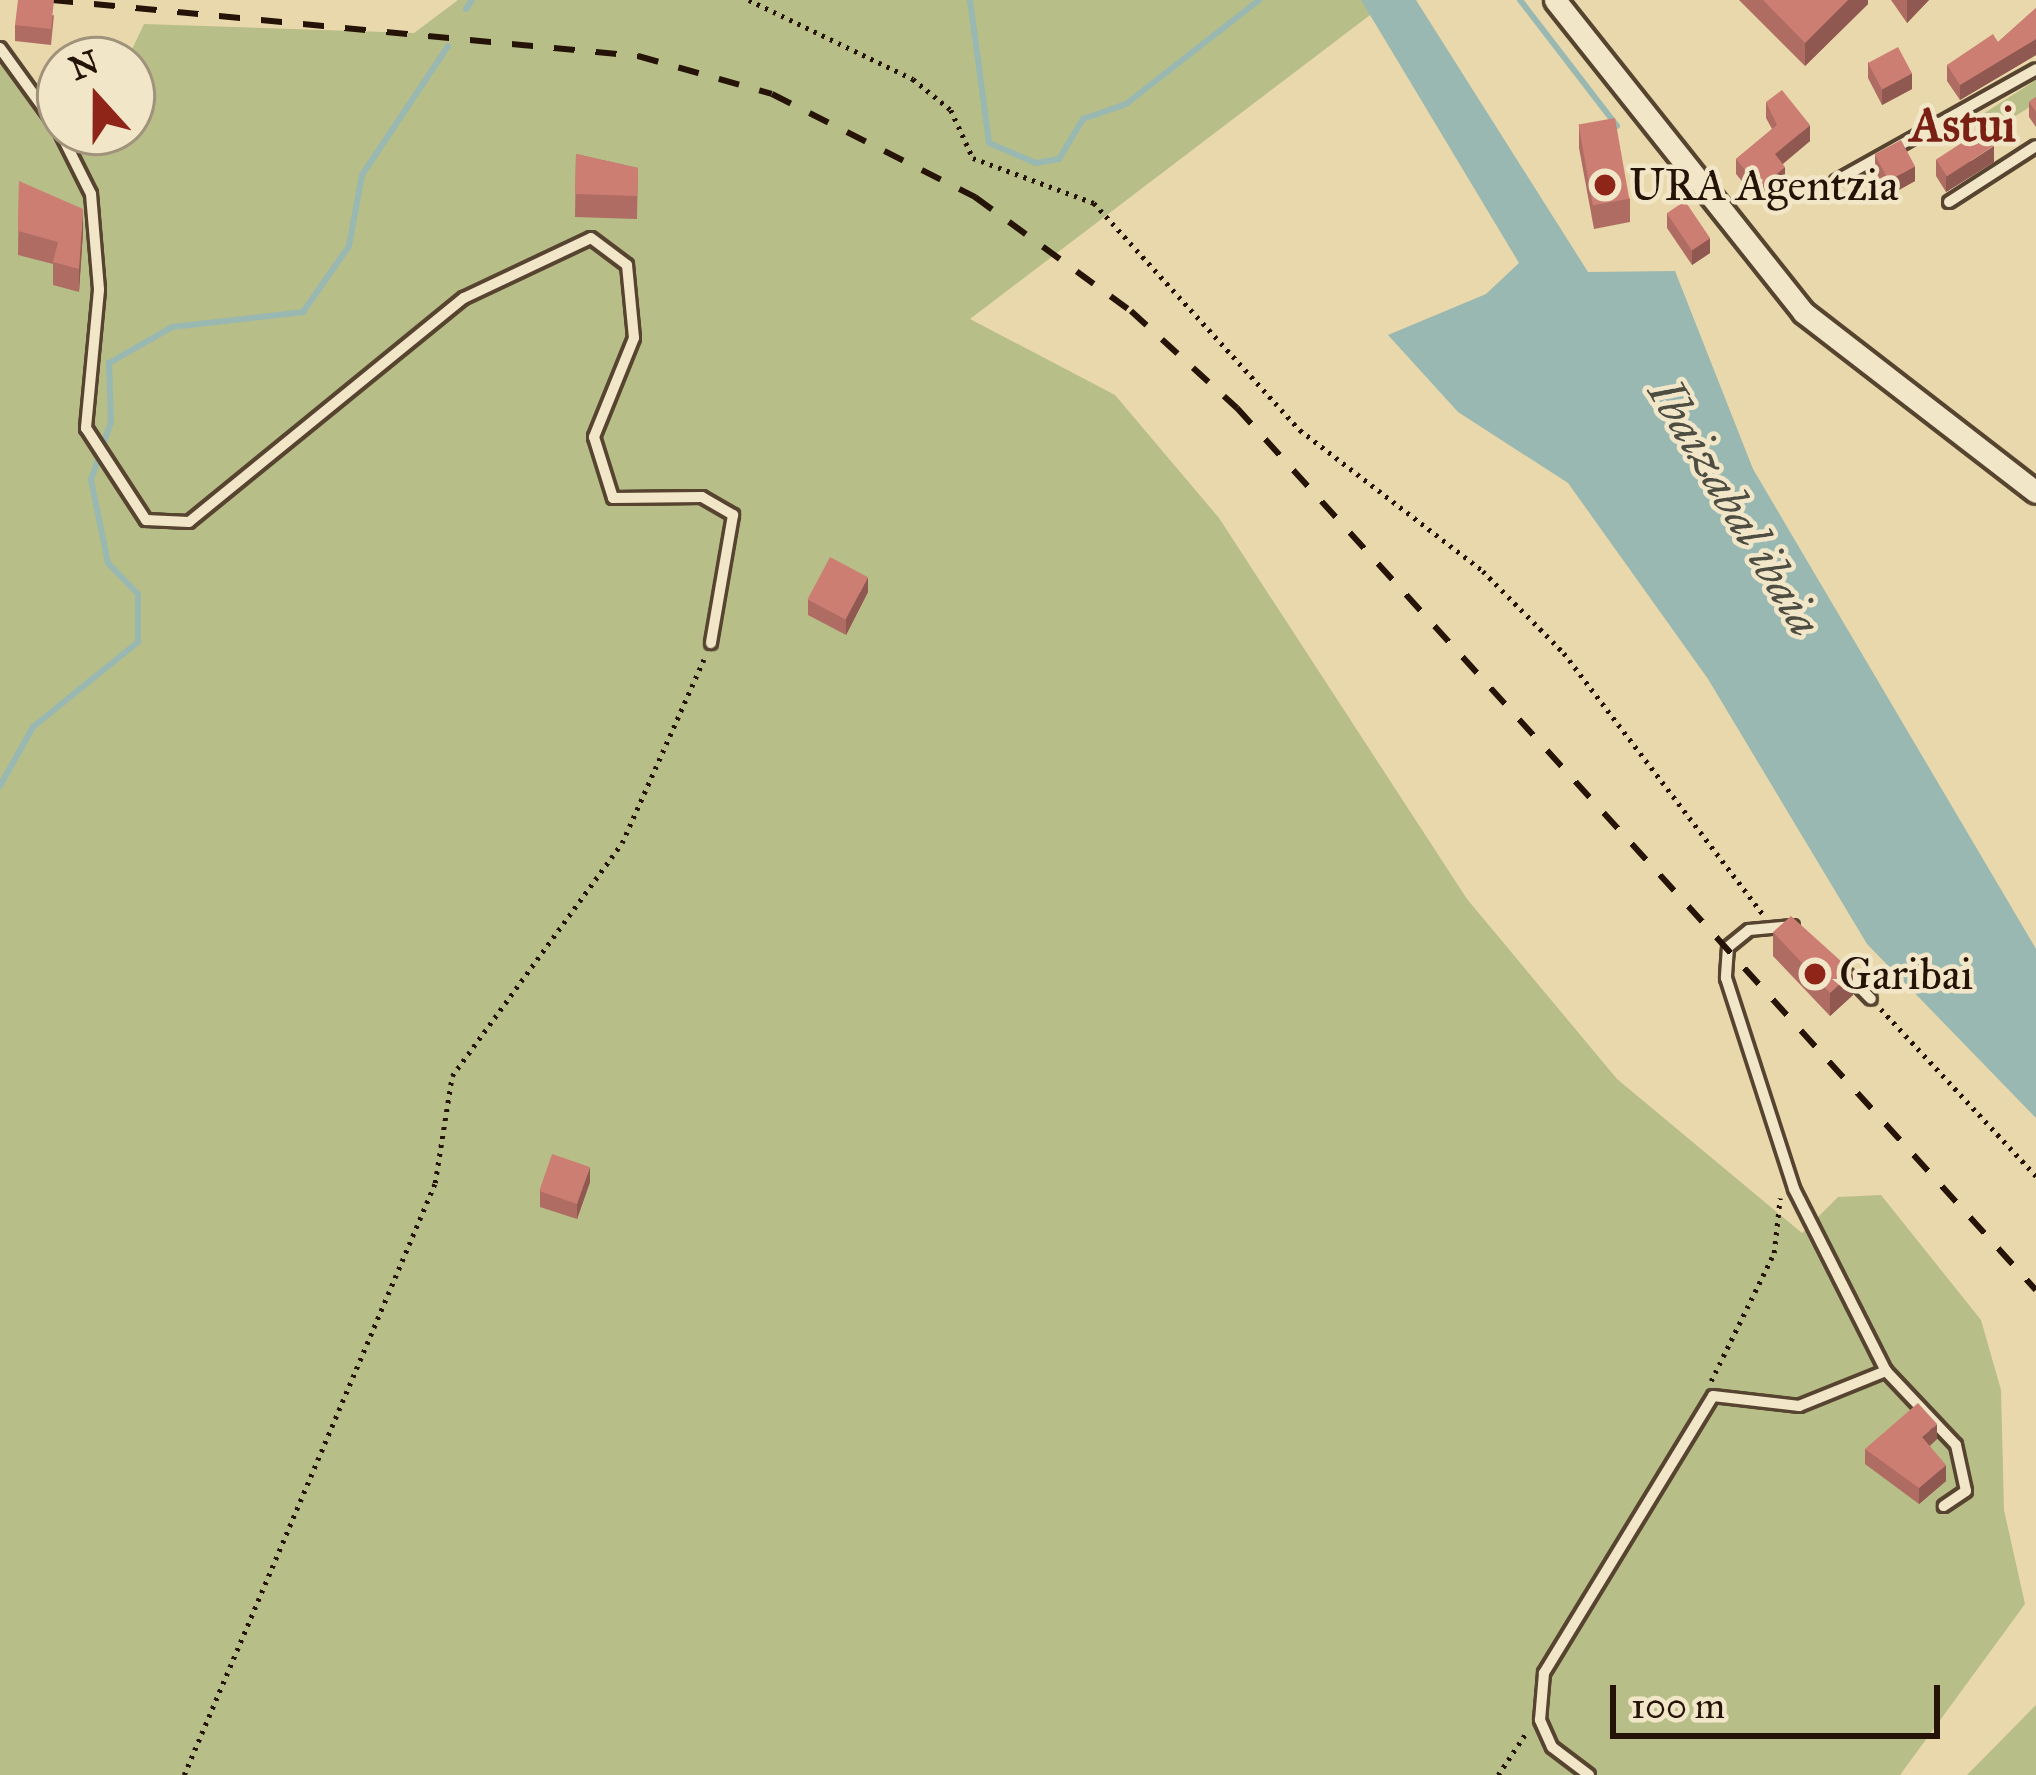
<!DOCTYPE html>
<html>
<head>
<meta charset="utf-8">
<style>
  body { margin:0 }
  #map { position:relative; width:2036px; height:1775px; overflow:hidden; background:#e9d8ab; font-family:"IM FELL Great Primer",serif }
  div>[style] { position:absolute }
  .green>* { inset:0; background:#b8be88 }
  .water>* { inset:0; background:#99b8b1 }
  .stream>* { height:6px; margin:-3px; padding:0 3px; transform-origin:3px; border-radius:3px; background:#99b8b1 }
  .path>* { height:4.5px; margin-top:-2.25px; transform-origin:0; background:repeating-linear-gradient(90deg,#261307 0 3px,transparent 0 9px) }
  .roads { filter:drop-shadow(3px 0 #574430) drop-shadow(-3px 0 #574430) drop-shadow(0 3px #574430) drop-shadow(0 -3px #574430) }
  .lane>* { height:10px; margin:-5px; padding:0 5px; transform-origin:5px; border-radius:5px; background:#f1e6c8 }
  .street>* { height:21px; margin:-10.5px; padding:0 10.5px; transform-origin:10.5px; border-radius:10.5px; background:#f1e6c8 }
  .rail>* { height:6px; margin-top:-3px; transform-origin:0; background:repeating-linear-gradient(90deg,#261307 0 21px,transparent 0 42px) }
  .wall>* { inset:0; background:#af6c63 }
  .shaded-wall>* { inset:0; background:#8f5850 }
  .building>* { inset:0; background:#cc7e73; transform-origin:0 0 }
  .dots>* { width:33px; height:33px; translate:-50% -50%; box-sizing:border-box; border:6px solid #f1e6c8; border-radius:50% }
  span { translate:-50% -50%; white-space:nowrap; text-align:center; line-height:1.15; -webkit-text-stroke:9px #f1e6c8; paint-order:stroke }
  .poi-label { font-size:45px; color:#261307 }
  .left { translate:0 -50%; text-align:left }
  .neighbourhood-label { font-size:48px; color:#7a1f14; font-weight:700 }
  .water-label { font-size:48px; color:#4e4d42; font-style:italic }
  .north { position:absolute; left:36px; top:36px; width:120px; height:120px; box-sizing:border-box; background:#f1e6c8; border:3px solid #a0927b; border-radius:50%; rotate:339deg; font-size:33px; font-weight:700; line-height:48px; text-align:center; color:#261307 }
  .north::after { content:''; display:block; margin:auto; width:42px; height:54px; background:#8f2418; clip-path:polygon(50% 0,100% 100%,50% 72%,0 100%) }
  .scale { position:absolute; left:1610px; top:1685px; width:330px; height:54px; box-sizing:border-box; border:6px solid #261307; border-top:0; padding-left:15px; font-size:36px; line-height:42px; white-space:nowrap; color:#261307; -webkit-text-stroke:9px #f1e6c8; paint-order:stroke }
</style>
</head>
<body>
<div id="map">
  <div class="green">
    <i style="clip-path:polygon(458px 0,1364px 0,1374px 12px,970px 319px,1115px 395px,1219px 518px,1467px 899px,1617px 1079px,1802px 1233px,1838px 1197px,1881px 1195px,1981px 1320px,2001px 1390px,2004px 1510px,2025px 1604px,1900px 1775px,0 1775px,0 62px,60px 108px,60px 132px,132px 132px,127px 60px,144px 24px,414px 33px)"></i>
    <i style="clip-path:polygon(2036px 80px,2036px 103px,1982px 137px,1972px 121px)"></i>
    <i style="clip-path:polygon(2036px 1705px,2036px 1775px,1967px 1775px)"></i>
  </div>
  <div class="water">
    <i style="clip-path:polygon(1361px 0,1416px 0,1588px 272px,1675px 271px,1753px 469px,2036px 949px,2036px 1118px,1867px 944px,1708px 679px,1568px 483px,1458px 412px,1388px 335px,1486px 294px,1519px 263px)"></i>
  </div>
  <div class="stream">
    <i style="left:970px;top:0;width:144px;rotate:82.4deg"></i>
    <i style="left:989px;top:143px;width:51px;rotate:23.1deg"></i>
    <i style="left:1036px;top:163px;width:23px;rotate:-10deg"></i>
    <i style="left:1059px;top:159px;width:47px;rotate:-59deg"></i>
    <i style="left:1083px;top:119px;width:46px;rotate:-19.2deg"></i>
    <i style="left:1126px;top:104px;width:169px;rotate:-38deg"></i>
    <i style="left:1520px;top:0;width:159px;rotate:52.4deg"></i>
    <i style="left:466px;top:9px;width:11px;rotate:-56deg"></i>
    <i style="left:0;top:786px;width:68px;rotate:-60.8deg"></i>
    <i style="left:33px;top:727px;width:135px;rotate:-39deg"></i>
    <i style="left:138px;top:642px;width:48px;rotate:-90deg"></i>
    <i style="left:138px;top:594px;width:43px;rotate:-134.1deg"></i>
    <i style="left:108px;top:563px;width:85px;rotate:-101.6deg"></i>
    <i style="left:91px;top:480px;width:61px;rotate:-71deg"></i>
    <i style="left:111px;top:422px;width:59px;rotate:-91.9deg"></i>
    <i style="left:109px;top:363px;width:73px;rotate:-29.7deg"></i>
    <i style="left:172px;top:327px;width:132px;rotate:-6.5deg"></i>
    <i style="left:303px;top:312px;width:80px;rotate:-55.1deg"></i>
    <i style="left:349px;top:246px;width:72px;rotate:-79.6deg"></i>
    <i style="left:362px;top:175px;width:155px;rotate:-56.3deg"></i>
  </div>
  <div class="path">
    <i style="left:749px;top:0;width:182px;rotate:25.7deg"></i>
    <i style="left:913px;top:79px;width:49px;rotate:39.2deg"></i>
    <i style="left:951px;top:110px;width:53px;rotate:65.4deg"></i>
    <i style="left:973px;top:158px;width:129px;rotate:20.4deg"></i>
    <i style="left:1094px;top:203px;width:307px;rotate:47.8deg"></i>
    <i style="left:1300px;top:430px;width:231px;rotate:37.6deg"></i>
    <i style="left:1483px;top:571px;width:115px;rotate:45.4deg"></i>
    <i style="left:1564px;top:653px;width:328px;rotate:52.7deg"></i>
    <i style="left:1881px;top:1009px;width:228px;rotate:47.1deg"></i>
    <i style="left:1711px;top:1381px;width:143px;rotate:-63.8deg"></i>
    <i style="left:1774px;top:1253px;width:55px;rotate:-83.8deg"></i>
    <i style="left:184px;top:1775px;width:643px;rotate:-67.02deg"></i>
    <i style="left:435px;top:1183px;width:108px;rotate:-81deg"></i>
    <i style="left:452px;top:1076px;width:288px;rotate:-53.9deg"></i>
    <i style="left:622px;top:843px;width:201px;rotate:-66deg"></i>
    <i style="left:1498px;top:1775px;width:50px;rotate:-56.3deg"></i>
  </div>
  <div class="roads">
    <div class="lane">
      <i style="left:0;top:48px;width:102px;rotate:54.1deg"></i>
      <i style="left:60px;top:132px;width:69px;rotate:63.4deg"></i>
      <i style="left:91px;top:194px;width:96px;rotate:85.2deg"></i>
      <i style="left:99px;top:290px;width:139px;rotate:95.4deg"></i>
      <i style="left:86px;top:428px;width:110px;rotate:56.9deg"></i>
      <i style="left:146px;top:520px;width:43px;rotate:2.7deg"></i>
      <i style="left:189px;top:522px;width:355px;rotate:-39.2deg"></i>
      <i style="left:464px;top:298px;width:140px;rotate:-25.3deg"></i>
      <i style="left:591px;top:238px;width:45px;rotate:36.9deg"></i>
      <i style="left:627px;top:265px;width:73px;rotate:84.5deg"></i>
      <i style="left:634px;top:338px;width:107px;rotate:112deg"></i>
      <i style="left:594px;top:437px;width:64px;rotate:72.7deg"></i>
      <i style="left:613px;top:498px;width:89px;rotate:-0.6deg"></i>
      <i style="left:702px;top:497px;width:36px;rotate:30deg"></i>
      <i style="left:733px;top:515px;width:130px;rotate:99.8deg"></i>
      <i style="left:1836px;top:181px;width:229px;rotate:-29.2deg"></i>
      <i style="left:1949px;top:202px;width:103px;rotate:-32.8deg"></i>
      <i style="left:1793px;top:926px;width:44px;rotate:174.8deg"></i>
      <i style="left:1749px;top:930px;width:27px;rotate:141deg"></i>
      <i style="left:1728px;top:947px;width:31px;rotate:94deg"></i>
      <i style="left:1726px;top:978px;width:222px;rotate:72.1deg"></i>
      <i style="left:1794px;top:1189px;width:204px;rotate:63.2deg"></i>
      <i style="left:1843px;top:970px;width:40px;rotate:46deg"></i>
      <i style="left:1589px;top:1775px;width:46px;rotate:-142.9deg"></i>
      <i style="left:1552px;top:1747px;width:30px;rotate:-114deg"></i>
      <i style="left:1540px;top:1720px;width:47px;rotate:-85.1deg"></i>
      <i style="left:1544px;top:1673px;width:324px;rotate:-58.6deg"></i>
      <i style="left:1713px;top:1396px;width:87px;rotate:6.6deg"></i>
      <i style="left:1799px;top:1406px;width:94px;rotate:-21.9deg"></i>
      <i style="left:1886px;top:1371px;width:102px;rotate:46.6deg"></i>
      <i style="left:1956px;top:1445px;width:47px;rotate:77.7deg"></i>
      <i style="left:1966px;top:1491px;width:27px;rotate:146deg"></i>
    </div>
    <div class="street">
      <i style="left:1555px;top:0;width:399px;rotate:51.5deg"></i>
      <i style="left:1803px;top:312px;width:294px;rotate:37.7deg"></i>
    </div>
  </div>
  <div class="rail">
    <i style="left:52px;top:0;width:589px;rotate:5.46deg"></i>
    <i style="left:638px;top:56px;width:139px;rotate:15.8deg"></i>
    <i style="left:772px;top:94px;width:228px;rotate:26.9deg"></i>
    <i style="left:975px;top:197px;width:193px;rotate:36.2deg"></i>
    <i style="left:1131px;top:311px;width:144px;rotate:42.5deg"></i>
    <i style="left:1237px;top:408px;width:1190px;rotate:47.83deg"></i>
  </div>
  <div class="wall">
    <i style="clip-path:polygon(1739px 0,1868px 0,1868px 4px,1805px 66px)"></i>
    <i style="clip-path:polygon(1891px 0,1929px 0,1907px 23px)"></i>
    <i style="clip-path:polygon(2036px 8px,2036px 55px,1960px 100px,1947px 81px,1947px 65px,1998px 42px)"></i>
    <i style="clip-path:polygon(54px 15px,51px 45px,15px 41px,15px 25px)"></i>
    <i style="clip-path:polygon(60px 60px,60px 99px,46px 85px,46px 69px)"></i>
    <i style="clip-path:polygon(1868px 62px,1912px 89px,1882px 105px,1868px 78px)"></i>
    <i style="clip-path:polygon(2036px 97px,2036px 127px,2029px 117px,2029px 102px)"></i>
    <i style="clip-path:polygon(1766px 102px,1810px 141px,1783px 164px,1785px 182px,1760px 203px,1736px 174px,1736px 159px,1772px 129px,1766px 118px)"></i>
    <i style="clip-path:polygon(1579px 125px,1630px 199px,1630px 222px,1594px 229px,1579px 148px)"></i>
    <i style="clip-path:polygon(576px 154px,638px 168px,637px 219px,575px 217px)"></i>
    <i style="clip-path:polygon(1875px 155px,1915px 181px,1888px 196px,1875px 170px)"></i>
    <i style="clip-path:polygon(1936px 160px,1994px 162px,1946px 192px,1936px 176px)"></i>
    <i style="clip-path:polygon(19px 181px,83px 232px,79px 292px,53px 285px,53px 264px,18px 255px)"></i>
    <i style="clip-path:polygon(1667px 213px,1710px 253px,1692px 265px,1667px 228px)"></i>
    <i style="clip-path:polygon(868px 592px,846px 635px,808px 615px,808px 600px)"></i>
    <i style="clip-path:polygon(1773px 932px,1853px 995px,1830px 1016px,1773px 956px)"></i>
    <i style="clip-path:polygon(590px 1182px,577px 1219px,540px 1207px,540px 1191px)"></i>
    <i style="clip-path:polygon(1937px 1439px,1930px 1446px,1946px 1481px,1919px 1504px,1865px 1464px,1865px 1449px)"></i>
  </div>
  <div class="shaded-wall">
    <i style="clip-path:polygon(1848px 0,1868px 0,1868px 4px,1805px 66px,1805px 43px)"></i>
    <i style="clip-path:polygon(1907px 0,1929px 0,1907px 23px)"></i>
    <i style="clip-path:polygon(2036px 39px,2036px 55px,1960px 100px,1960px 85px)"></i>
    <i style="clip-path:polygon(1912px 73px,1912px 89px,1882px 105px,1882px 89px)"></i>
    <i style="clip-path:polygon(1810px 125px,1810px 141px,1775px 170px,1775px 154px)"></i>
    <i style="clip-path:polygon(1994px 146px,1994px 162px,1946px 192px,1946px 177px)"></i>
    <i style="clip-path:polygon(1915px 166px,1915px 181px,1888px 196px,1888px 181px)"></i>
    <i style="clip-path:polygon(1785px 167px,1785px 182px,1760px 203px,1760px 188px)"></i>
    <i style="clip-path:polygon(83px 209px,83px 232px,79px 292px,79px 269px)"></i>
    <i style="clip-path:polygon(1710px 238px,1710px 253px,1692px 265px,1692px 249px)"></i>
    <i style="clip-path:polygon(868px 577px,868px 592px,846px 635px,846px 619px)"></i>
    <i style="clip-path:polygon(1853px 972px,1853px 995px,1830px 1016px,1830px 993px)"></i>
    <i style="clip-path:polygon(590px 1167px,590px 1182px,577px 1219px,577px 1203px)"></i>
    <i style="clip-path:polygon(1937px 1424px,1937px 1439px,1922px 1452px,1922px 1437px)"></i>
    <i style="clip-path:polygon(1946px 1465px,1946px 1481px,1919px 1504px,1919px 1488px)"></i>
  </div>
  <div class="building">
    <i style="clip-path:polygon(18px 0,54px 0,51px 29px,15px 25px)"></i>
    <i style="clip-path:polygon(1763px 0,1848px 0,1805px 43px)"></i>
    <i style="clip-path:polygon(2036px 8px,2036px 39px,1960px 85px,1947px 65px,1993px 34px,1998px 42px)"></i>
    <i style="left:1898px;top:47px;width:30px;height:34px;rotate:62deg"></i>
    <i style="clip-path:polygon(63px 53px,70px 60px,60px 60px,60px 83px,46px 69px)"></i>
    <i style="clip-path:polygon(1782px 90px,1810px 125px,1775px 154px,1785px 167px,1760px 188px,1736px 159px,1777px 125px,1766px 102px)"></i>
    <i style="clip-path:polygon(2036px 97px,2036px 112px,2029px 102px)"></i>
    <i style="left:1615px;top:118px;width:82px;height:37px;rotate:80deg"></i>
    <i style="left:1983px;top:129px;width:20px;height:56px;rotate:57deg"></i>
    <i style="left:1901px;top:140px;width:30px;height:30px;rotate:62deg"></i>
    <i style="clip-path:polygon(576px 154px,638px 168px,637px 196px,575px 194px)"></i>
    <i style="clip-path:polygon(19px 181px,83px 209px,79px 269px,53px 262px,58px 242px,18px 231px)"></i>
    <i style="left:1685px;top:201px;width:45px;height:22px;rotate:56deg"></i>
    <i style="left:830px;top:557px;width:43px;height:48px;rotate:28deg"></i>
    <i style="clip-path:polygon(1791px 916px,1853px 972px,1830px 993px,1773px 932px)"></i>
    <i style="left:552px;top:1154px;width:40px;height:39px;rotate:19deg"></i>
    <i style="clip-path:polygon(1918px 1403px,1937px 1424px,1922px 1437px,1946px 1465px,1919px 1488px,1865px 1449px)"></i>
  </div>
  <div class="dots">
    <i style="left:1605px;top:185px;background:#8f2418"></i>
    <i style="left:1815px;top:974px;background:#8f2418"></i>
  </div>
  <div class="poi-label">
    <span class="left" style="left:1629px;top:185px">URA Agentzia</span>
    <span class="left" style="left:1839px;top:974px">Garibai</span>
  </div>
  <div class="neighbourhood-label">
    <span style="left:1963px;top:125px">Astui</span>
  </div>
  <div class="water-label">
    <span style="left:1736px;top:507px;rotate:59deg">Ibaizabal ibaia</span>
  </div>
  <div class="north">N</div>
  <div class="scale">100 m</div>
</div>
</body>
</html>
